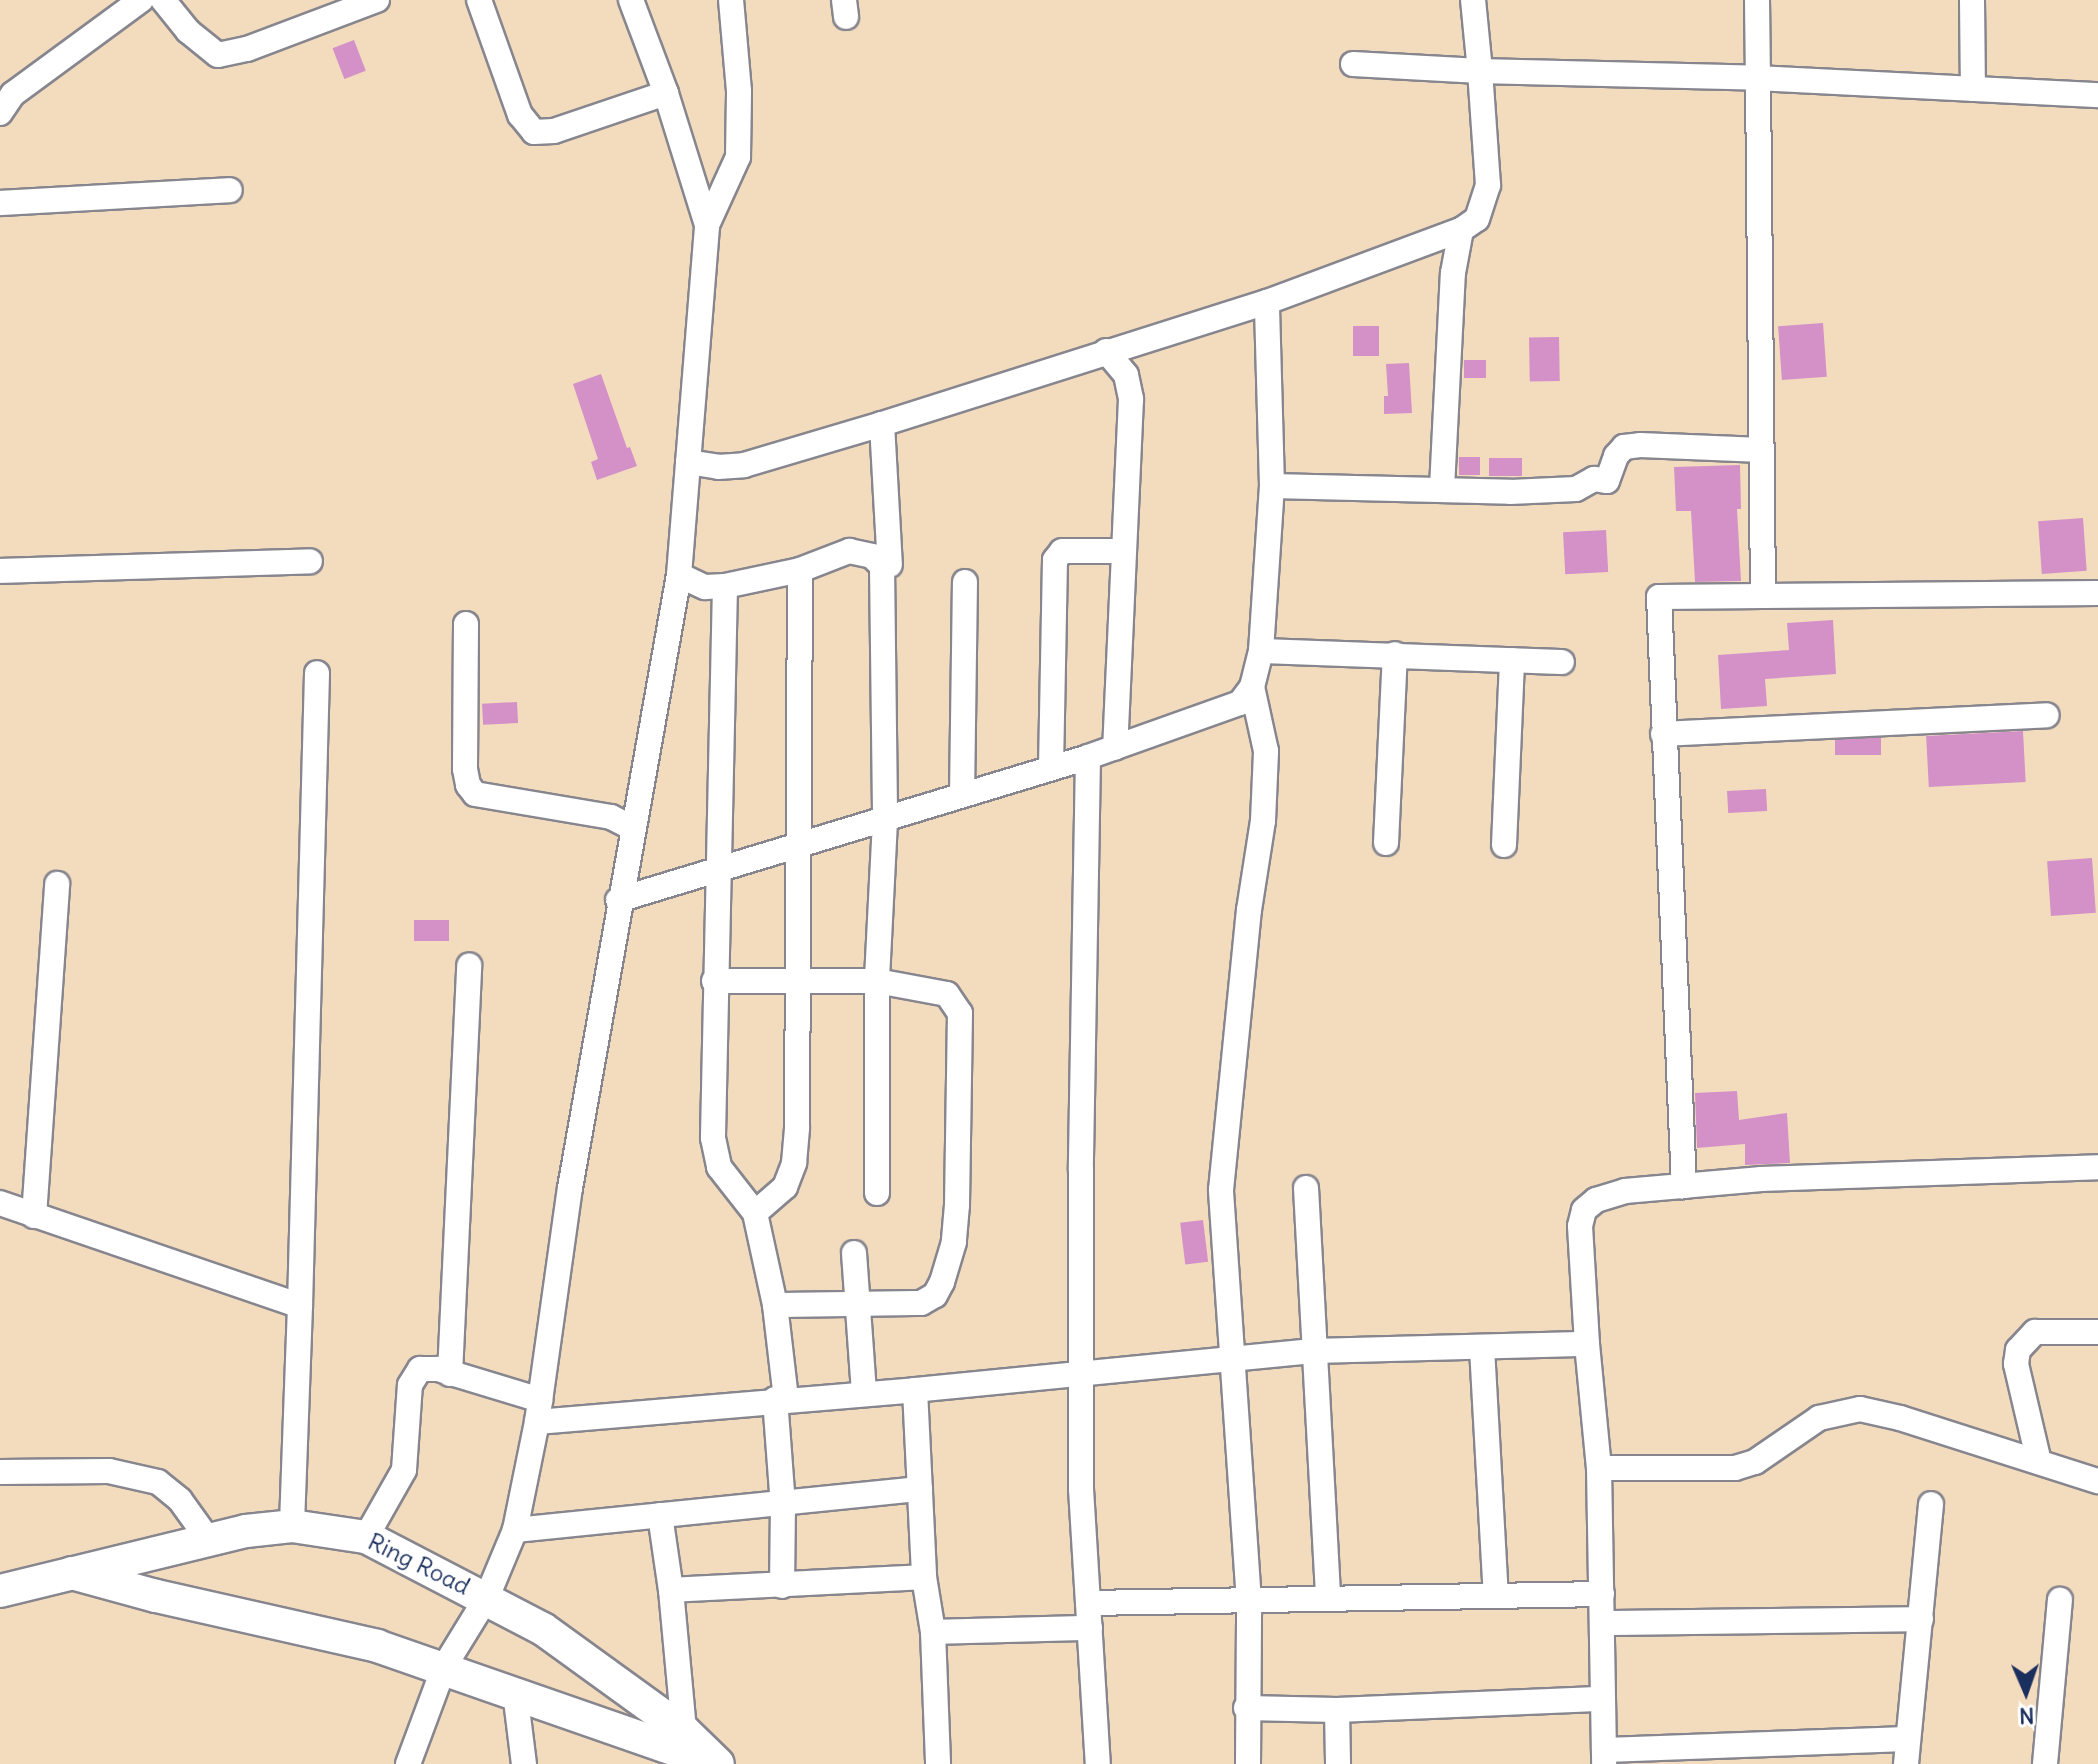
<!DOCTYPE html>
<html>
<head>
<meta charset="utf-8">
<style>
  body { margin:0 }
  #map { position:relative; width:2098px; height:1764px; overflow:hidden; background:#f3dcbe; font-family:Delius,sans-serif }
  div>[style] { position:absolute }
  .building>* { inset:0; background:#d391c7; transform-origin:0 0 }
  .roads { filter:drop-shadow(2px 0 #87868e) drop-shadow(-2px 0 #87868e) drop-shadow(0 2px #87868e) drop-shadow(0 -2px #87868e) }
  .minor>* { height:24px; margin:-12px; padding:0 12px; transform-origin:12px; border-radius:12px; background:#fff }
  .major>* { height:32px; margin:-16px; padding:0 16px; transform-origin:16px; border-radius:16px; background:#fff }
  span { translate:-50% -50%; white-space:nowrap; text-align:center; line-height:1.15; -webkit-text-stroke:6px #fff; paint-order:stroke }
  .street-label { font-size:24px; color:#1b2f5e }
  .north { position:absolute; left:1986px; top:1652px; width:80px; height:80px; -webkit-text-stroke:6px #fff; paint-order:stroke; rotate:178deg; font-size:22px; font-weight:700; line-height:32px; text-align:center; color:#1b2f5e }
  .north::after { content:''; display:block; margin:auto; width:28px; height:36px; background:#1b2f5e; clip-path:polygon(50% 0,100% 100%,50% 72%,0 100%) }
</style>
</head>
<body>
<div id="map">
  <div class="building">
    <i style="left:354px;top:40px;width:33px;height:23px;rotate:69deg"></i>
    <i style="left:1823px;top:323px;width:54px;height:45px;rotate:86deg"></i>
    <i style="left:1379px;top:326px;width:30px;height:26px;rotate:90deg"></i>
    <i style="left:1559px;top:337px;width:44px;height:30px;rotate:89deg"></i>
    <i style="left:1464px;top:360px;width:22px;height:18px"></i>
    <i style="clip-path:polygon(1409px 363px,1412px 413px,1384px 414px,1384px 396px,1388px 396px,1386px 364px)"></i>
    <i style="clip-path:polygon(601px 374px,627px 448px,630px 447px,637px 466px,597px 480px,591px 462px,598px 459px,573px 384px)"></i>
    <i style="left:1459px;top:457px;width:21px;height:18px"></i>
    <i style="left:1522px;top:458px;width:18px;height:33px;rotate:90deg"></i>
    <i style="clip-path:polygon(1740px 465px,1741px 509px,1737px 509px,1741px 581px,1695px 582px,1691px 511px,1676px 511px,1674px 467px)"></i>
    <i style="left:2083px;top:518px;width:53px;height:45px;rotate:86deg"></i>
    <i style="left:1606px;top:530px;width:42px;height:43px;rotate:87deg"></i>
    <i style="clip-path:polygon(1833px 620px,1836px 674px,1765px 679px,1767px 706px,1721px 709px,1718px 655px,1789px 650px,1787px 623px)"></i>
    <i style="left:517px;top:702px;width:21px;height:35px;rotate:87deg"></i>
    <i style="left:2023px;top:731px;width:51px;height:97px;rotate:87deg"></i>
    <i style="left:1881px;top:738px;width:17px;height:46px;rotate:90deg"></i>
    <i style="left:1766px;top:789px;width:22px;height:39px;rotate:87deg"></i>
    <i style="left:2092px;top:858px;width:55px;height:45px;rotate:86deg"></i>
    <i style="left:414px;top:920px;width:35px;height:21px"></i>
    <i style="clip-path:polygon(1737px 1091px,1739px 1120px,1787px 1113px,1790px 1163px,1745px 1165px,1745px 1144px,1697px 1148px,1695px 1093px)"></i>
    <i style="left:1203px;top:1220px;width:42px;height:23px;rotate:83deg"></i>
  </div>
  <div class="roads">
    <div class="minor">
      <i style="left:163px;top:0;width:40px;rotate:51deg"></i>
      <i style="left:188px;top:31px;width:38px;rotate:39deg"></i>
      <i style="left:218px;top:55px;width:30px;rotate:-12deg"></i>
      <i style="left:247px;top:49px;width:139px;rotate:-20.7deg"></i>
      <i style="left:631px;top:0;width:99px;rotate:69.4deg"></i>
      <i style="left:844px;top:0;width:17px;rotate:83deg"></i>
      <i style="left:1757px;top:0;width:78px;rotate:89.3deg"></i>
      <i style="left:1758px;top:78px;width:340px;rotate:2.9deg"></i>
      <i style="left:1972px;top:0;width:89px;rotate:89.4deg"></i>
      <i style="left:1353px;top:64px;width:127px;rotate:3.2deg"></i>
      <i style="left:1480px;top:71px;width:71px;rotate:-95.6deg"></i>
      <i style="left:0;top:113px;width:23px;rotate:-56deg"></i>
      <i style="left:13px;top:94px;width:159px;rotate:-36.3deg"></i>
      <i style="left:0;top:203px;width:230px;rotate:-3.2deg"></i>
      <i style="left:707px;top:225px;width:75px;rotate:-65.5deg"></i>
      <i style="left:738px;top:157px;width:66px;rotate:-89.1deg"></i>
      <i style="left:739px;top:91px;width:91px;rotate:-95deg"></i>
      <i style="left:1106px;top:351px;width:31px;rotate:50deg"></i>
      <i style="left:1126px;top:375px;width:25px;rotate:78deg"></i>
      <i style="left:1131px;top:399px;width:349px;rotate:92.6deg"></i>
      <i style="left:882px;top:424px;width:141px;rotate:86.8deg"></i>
      <i style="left:688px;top:462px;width:30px;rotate:9deg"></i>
      <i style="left:718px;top:467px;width:26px;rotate:-4deg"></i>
      <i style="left:744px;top:465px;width:144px;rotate:-16.5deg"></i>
      <i style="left:882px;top:424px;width:404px;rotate:-17.6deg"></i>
      <i style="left:1267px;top:302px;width:207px;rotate:-20.4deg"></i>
      <i style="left:1461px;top:230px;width:19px;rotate:-35deg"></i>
      <i style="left:1477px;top:219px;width:36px;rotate:-72deg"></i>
      <i style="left:1488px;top:185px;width:114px;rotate:-94deg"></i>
      <i style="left:1480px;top:71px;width:278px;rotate:1.4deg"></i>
      <i style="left:1758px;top:78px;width:518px;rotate:89.45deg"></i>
      <i style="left:1763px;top:596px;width:104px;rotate:179.4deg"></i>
      <i style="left:1659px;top:597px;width:590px;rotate:87.57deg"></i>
      <i style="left:1272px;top:486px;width:238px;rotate:1.4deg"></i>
      <i style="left:1510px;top:492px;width:66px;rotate:-2.6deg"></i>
      <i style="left:1576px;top:489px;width:21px;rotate:-29deg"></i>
      <i style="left:1594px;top:479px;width:13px;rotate:9deg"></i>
      <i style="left:1607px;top:481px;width:27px;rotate:-70deg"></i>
      <i style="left:1616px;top:456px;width:12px;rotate:-48deg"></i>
      <i style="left:1624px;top:447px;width:16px;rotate:-7deg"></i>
      <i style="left:1640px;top:445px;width:122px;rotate:2.3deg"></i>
      <i style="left:1442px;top:488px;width:215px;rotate:-87.1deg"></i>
      <i style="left:1453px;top:273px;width:44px;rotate:-79.5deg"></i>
      <i style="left:0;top:571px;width:310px;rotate:-1.8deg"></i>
      <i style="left:679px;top:575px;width:29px;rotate:25deg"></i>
      <i style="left:705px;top:587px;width:20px;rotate:-3deg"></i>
      <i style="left:725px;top:586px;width:77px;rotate:-12deg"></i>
      <i style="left:800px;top:570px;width:53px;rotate:-21.2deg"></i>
      <i style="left:849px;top:551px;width:24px;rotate:12deg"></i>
      <i style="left:872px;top:556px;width:14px;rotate:45deg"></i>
      <i style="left:882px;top:566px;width:255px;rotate:89.3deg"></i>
      <i style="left:885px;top:821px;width:160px;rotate:92.9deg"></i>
      <i style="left:877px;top:981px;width:212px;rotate:90deg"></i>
      <i style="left:725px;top:586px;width:552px;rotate:91.25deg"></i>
      <i style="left:713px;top:1138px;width:30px;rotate:78deg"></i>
      <i style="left:719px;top:1167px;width:58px;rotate:52deg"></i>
      <i style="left:755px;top:1213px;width:94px;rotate:77.7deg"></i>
      <i style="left:1763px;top:596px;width:335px;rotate:-0.5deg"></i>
      <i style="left:466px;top:624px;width:145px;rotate:90.4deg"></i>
      <i style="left:465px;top:769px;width:16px;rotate:79deg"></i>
      <i style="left:468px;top:785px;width:11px;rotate:52deg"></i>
      <i style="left:475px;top:794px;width:138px;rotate:9.6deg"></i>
      <i style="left:611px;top:817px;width:25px;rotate:27deg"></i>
      <i style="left:1261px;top:651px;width:301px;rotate:2.1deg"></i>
      <i style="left:1663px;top:734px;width:384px;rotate:-2.8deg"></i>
      <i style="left:1088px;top:757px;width:413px;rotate:91deg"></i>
      <i style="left:1081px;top:1170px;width:319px;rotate:90deg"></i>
      <i style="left:1081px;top:1489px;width:276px;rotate:86.5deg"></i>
      <i style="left:1051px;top:768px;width:208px;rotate:-88.9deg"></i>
      <i style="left:1055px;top:560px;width:11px;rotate:-52deg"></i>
      <i style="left:1062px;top:551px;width:62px"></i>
      <i style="left:962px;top:795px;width:213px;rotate:-89.2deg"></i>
      <i style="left:1386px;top:843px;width:189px;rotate:-87.3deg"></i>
      <i style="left:1504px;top:845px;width:185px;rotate:-87.5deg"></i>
      <i style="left:618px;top:900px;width:491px;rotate:-16.9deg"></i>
      <i style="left:1088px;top:757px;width:161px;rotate:-19.6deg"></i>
      <i style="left:1240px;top:703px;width:20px;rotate:-53deg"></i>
      <i style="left:1252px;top:687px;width:37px;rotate:-76deg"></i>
      <i style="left:1261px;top:651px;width:165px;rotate:-86.2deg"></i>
      <i style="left:1272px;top:486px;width:184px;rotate:-91.6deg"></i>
      <i style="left:714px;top:981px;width:163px"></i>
      <i style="left:877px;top:981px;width:71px;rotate:10.5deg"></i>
      <i style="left:947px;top:994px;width:23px;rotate:56deg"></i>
      <i style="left:960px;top:1013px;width:192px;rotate:90.9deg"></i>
      <i style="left:957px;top:1205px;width:37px;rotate:95deg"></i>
      <i style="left:954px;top:1242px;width:42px;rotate:106.7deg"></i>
      <i style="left:942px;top:1282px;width:15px;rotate:118deg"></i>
      <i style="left:935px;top:1295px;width:16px;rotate:150deg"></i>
      <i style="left:921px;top:1303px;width:146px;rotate:179.2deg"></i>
      <i style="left:775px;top:1305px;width:95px;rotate:83.3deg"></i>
      <i style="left:1306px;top:1188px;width:409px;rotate:86.9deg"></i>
      <i style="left:0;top:1203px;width:317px;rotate:18.9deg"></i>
      <i style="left:300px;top:1306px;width:220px;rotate:92.1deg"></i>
      <i style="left:755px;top:1213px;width:40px;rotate:-41deg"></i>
      <i style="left:785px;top:1187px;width:26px;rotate:-69deg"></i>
      <i style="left:794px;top:1163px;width:36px;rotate:-85deg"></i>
      <i style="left:797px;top:1127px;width:557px;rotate:-89.69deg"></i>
      <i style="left:34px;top:1216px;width:333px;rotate:-86deg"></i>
      <i style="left:854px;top:1253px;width:141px;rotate:85.9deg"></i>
      <i style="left:300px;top:1306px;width:633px;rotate:-88.46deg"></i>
      <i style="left:1587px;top:1344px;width:118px;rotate:-93.4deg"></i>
      <i style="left:1580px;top:1226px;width:16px;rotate:-76deg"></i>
      <i style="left:1584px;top:1210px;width:16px;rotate:-40deg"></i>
      <i style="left:1596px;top:1200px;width:30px;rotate:-17deg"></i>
      <i style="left:1625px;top:1191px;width:137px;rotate:-5deg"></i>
      <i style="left:1761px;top:1179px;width:337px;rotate:-2deg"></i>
      <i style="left:1482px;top:1348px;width:248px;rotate:86.8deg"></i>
      <i style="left:450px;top:1374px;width:409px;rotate:-87.3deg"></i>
      <i style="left:915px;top:1390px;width:403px;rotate:-5.6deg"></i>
      <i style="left:1316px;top:1351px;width:271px;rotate:-1.5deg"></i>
      <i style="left:1587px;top:1344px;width:125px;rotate:84.5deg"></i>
      <i style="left:1599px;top:1468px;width:296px;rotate:89deg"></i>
      <i style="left:775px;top:1399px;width:106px;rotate:85.7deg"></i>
      <i style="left:783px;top:1505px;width:81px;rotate:90.7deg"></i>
      <i style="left:537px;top:1422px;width:379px;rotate:-4.8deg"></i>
      <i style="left:915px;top:1390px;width:187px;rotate:87.2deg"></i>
      <i style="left:924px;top:1577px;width:56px;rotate:80.7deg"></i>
      <i style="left:933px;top:1632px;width:132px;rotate:87.8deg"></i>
      <i style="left:2039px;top:1462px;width:101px;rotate:-103.2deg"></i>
      <i style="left:2016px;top:1364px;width:14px;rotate:-82deg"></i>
      <i style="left:2018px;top:1350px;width:25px;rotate:-47deg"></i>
      <i style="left:2035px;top:1332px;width:63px"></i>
      <i style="left:1599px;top:1468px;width:136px"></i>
      <i style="left:1735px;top:1468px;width:21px;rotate:-17deg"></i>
      <i style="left:1755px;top:1462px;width:78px;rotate:-34.5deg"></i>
      <i style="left:1819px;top:1418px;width:42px;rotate:-12.4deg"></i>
      <i style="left:1860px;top:1409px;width:41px;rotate:12.7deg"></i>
      <i style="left:1900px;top:1418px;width:208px;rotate:17.7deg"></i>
      <i style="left:0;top:1472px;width:109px;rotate:-0.5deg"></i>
      <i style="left:109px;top:1471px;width:50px;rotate:12.7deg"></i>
      <i style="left:158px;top:1482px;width:28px;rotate:39deg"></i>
      <i style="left:180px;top:1500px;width:48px;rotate:54.3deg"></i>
      <i style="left:660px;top:1515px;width:76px;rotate:81.7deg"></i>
      <i style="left:671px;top:1590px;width:142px;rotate:84.7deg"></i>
      <i style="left:515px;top:1530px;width:407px;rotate:-5.8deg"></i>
      <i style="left:366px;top:1537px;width:77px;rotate:-60.4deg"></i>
      <i style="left:404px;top:1470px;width:85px;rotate:-86deg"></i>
      <i style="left:410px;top:1385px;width:19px;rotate:-58deg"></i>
      <i style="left:420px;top:1369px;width:18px"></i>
      <i style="left:438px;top:1369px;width:107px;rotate:16.9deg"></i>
      <i style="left:671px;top:1590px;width:253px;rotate:-2.9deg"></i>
      <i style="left:1088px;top:1603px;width:514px;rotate:-1deg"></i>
      <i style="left:1604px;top:1623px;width:317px;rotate:-0.7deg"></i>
      <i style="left:933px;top:1632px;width:157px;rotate:-1.5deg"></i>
      <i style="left:515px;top:1692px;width:73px;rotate:82.9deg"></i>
      <i style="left:1246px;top:1708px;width:91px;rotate:1.3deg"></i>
      <i style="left:1337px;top:1710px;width:266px;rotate:-2.4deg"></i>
      <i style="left:1337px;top:1710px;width:54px;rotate:88.9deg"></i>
      <i style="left:1604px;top:1750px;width:304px;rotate:-2.1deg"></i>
      <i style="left:408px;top:1764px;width:103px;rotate:-69.6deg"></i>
      <i style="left:444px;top:1667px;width:82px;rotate:-58.4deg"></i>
      <i style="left:487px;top:1597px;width:73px;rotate:-67.3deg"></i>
      <i style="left:515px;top:1530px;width:110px;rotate:-78.5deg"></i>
      <i style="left:537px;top:1422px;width:236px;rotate:-82deg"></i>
      <i style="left:570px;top:1188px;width:623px;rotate:-79.92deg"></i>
      <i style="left:679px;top:575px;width:351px;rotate:-85.4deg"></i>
      <i style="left:707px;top:225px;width:138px;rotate:-107.3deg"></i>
      <i style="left:666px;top:93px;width:118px;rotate:161.3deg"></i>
      <i style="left:554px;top:131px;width:20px;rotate:177deg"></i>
      <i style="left:534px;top:132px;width:22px;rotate:-129deg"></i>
      <i style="left:520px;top:115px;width:122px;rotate:-109.6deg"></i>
      <i style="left:1248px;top:1764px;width:162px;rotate:-89.6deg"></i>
      <i style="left:1249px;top:1602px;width:413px;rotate:-93.9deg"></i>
      <i style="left:1221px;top:1190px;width:281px;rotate:-84.3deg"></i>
      <i style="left:1249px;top:910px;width:90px;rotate:-81.1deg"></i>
      <i style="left:1263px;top:821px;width:70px;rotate:-87.5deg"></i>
      <i style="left:1266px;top:751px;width:66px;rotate:-102.3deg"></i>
      <i style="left:1906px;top:1764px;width:261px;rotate:-84.5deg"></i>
      <i style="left:2045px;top:1764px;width:165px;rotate:-84.8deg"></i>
    </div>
    <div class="major">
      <i style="left:72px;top:1573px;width:87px;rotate:15.3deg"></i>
      <i style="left:156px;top:1596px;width:227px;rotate:12.7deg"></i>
      <i style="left:377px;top:1646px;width:347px;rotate:19.2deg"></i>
      <i style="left:0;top:1591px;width:253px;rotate:-13.7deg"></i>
      <i style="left:246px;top:1531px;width:46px;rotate:-6.2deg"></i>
      <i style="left:292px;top:1526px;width:75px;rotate:8.5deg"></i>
      <i style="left:366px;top:1537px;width:199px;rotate:27.5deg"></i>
      <i style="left:543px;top:1629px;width:174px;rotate:35.9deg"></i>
      <i style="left:684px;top:1731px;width:47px;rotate:44.1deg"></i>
    </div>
  </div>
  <div class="street-label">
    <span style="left:419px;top:1564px;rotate:26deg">Ring Road</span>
  </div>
  <div class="north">N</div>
</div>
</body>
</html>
